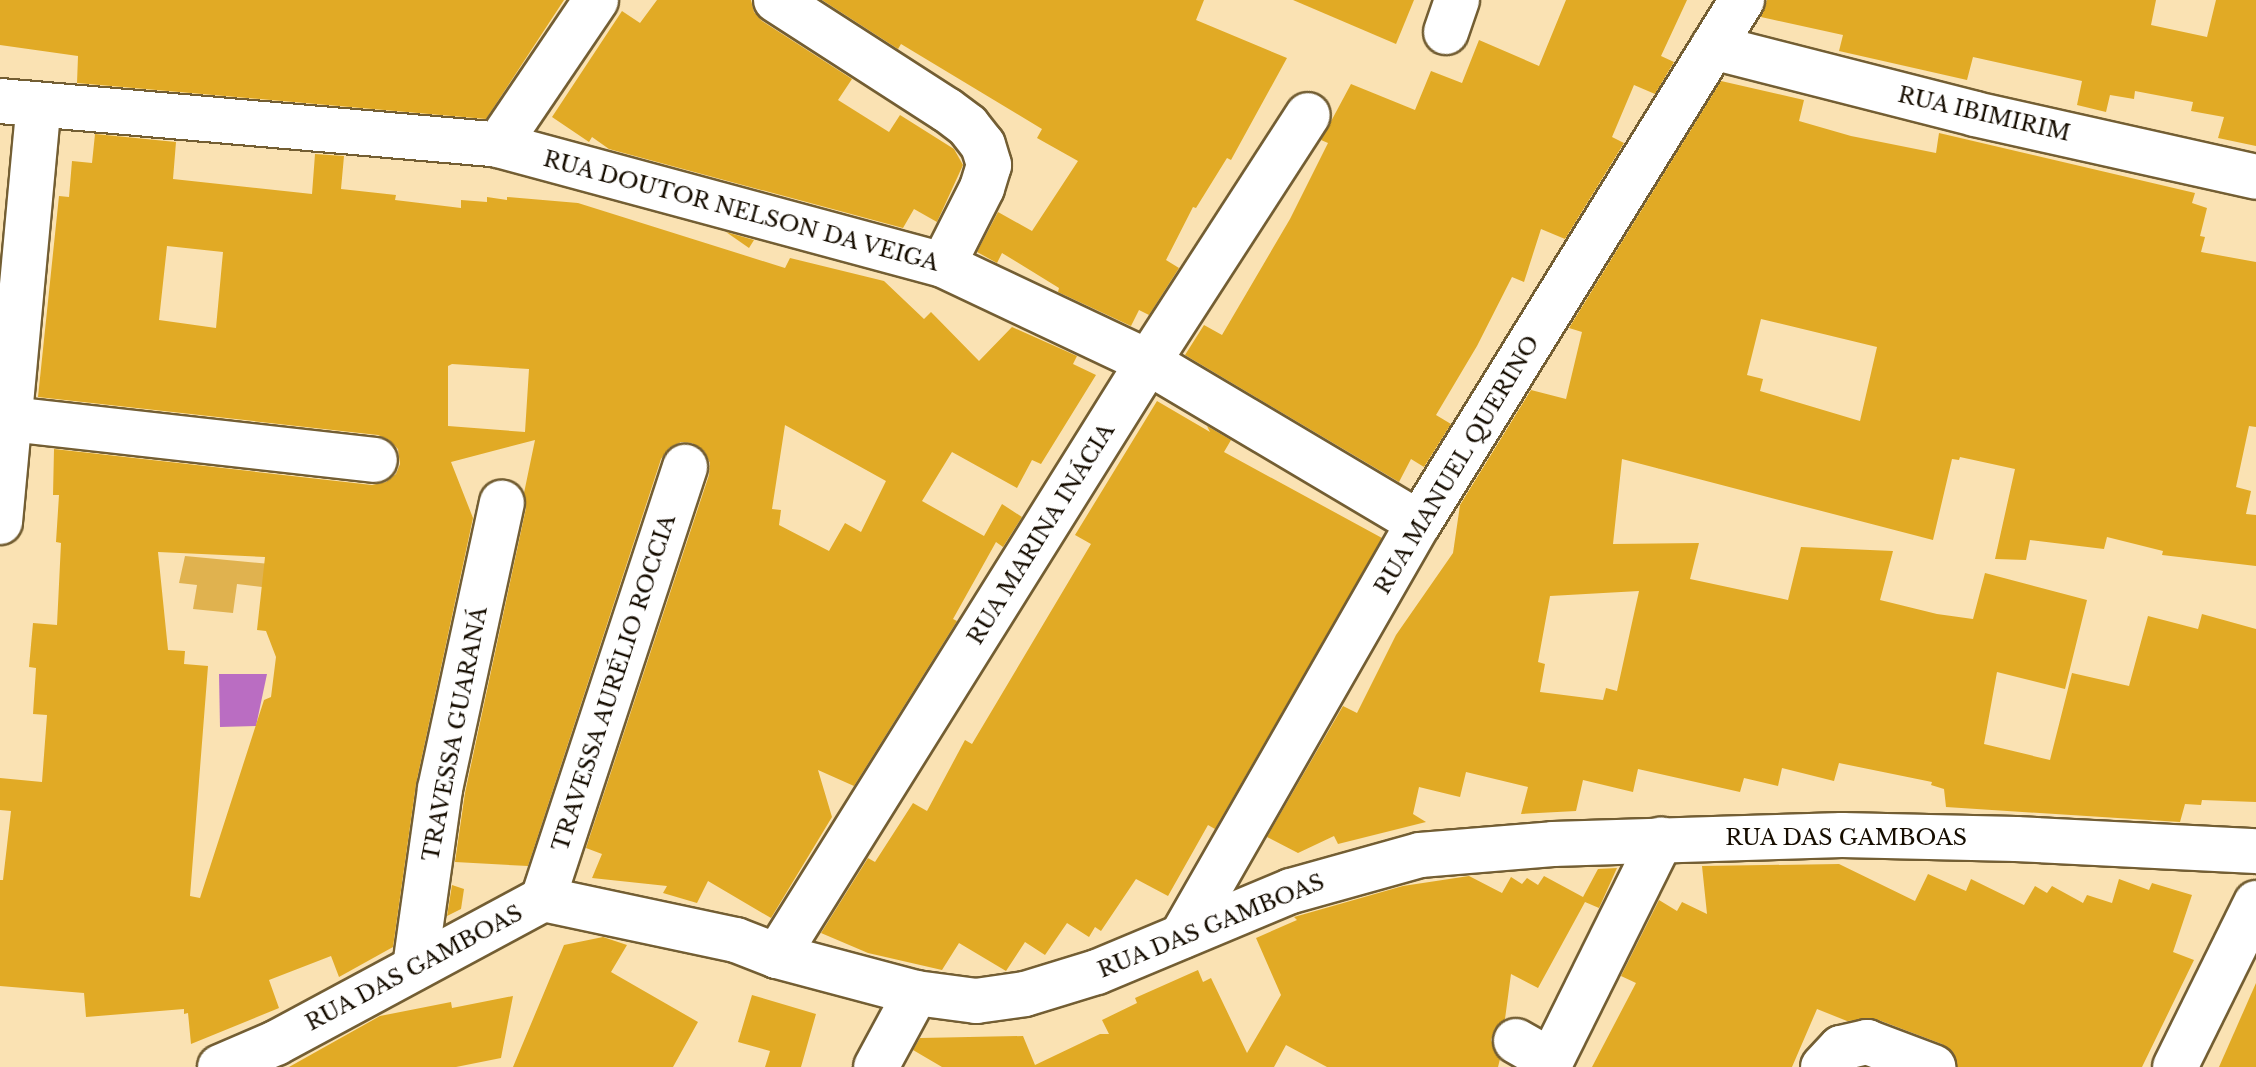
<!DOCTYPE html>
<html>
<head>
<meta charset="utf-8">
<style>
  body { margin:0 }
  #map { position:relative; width:2256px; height:1067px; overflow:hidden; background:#fae2b3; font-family:"Libre Baskerville",serif }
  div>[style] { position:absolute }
  .green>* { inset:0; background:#e0b24f }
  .water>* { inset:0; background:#ba6dc2 }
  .building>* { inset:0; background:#e1aa25 }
  .roads { filter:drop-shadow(2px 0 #735e33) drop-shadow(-2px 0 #735e33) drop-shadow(0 2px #735e33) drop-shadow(0 -2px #735e33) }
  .minor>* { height:44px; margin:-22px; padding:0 22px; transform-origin:22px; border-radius:22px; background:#fff }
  span { translate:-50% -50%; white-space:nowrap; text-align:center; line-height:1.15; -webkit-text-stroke:7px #fff; paint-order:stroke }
  .street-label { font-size:22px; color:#160d00 }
</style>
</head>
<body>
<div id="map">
  <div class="green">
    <i style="clip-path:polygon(185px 556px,270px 564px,262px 587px,237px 584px,233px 613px,193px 609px,197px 585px,179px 583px)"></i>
  </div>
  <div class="water">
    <i style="clip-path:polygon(219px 674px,267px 674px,256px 726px,220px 727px)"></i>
  </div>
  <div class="building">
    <i style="clip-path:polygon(0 0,564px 0,486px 119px,77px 83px,78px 56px,0 45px)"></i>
    <i style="clip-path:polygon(657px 0,751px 0,754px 12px,762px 21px,852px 79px,838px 100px,889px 132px,900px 115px,954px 149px,963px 165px,937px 222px,914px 209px,903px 228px,609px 149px,592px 137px,589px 142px,552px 117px,622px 11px,640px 23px)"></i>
    <i style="clip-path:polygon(822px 0,1204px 0,1196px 20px,1287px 58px,1231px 160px,1227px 158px,1196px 208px,1193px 207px,1166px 260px,1179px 268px,1149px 315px,1139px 310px,1131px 326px,1058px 292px,1059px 288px,1002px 253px,997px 263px,977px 252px,998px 212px,1032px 231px,1078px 161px,1037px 138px,1042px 129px,901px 44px,898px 49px)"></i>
    <i style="clip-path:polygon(1293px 0,1414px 0,1396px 44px)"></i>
    <i style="clip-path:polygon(1566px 0,1687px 0,1661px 56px,1674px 62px,1655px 94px,1634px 85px,1612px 137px,1624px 143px,1565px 239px,1541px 229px,1524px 282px,1512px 277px,1477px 346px,1436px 415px,1451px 424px,1424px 467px,1411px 459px,1399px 482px,1185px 355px,1204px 325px,1222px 335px,1290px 219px,1328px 143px,1321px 140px,1351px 84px,1415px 110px,1431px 71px,1462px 83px,1479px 40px,1539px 66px)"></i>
    <i style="clip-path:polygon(1767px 0,2156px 0,2151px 25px,2207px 37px,2216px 0,2256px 0,2256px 146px,2218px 138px,2224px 117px,2191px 111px,2193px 102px,2135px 91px,2134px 99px,2110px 95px,2106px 112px,2077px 105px,2082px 81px,1973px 57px,1967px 80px,1839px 51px,1843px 35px,1761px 17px)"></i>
    <i style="clip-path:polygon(evenodd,1721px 81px,1804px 100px,1799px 121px,1851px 136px,1936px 153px,1939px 133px,2195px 193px,2192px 203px,2207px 208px,2200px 236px,2205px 237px,2201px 252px,2256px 262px,2256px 427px,2249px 426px,2236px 487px,2251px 491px,2246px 514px,2256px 515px,2256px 566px,2162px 555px,2163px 551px,2107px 537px,2104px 549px,2030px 540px,2026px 560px,1995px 559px,2015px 469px,1960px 457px,1959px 460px,1952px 459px,1933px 540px,1622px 459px,1613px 544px,1699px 543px,1690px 579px,1788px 600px,1801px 547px,1893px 551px,1880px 600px,1937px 614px,1973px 619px,1985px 573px,2087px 600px,2065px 689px,1997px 672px,1984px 744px,2050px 760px,2072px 673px,2129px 686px,2148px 616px,2198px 629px,2202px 614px,2256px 629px,2256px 802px,2202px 800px,2201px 805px,2185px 804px,2180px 822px,1946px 807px,1944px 789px,1931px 785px,1932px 782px,1839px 763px,1834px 781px,1782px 768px,1778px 786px,1744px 778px,1740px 792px,1638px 769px,1633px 792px,1583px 780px,1576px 811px,1521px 814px,1528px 787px,1466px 772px,1460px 797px,1419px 787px,1413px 814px,1426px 822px,1338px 844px,1334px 836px,1298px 853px,1267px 837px,1343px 706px,1357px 713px,1396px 635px,1453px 553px,1460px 505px,1531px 390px,1566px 399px,1582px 332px,1569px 328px,1721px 81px,1761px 319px,1877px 347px,1860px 421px,1760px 391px,1763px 379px,1747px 375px,1761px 319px,1721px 81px,1639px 591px,1617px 691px,1606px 688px,1603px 700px,1540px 692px,1545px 664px,1538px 662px,1550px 596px,1639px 591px)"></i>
    <i style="clip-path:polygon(evenodd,95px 134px,176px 142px,173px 179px,312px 194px,315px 154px,344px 156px,341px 189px,396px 195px,395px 200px,461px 208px,461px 200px,487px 202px,487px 197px,507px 200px,507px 197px,578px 203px,785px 268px,790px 258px,884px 281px,924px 319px,931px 312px,979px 361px,1012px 327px,1077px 356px,1073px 364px,1096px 375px,1041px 464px,1032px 460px,1017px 488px,952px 452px,922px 501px,984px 536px,1002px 504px,1022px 517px,1003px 547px,996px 542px,953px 619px,957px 621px,854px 786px,818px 770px,832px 817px,771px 918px,708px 881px,697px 903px,663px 893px,667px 886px,592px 878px,602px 854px,586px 848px,709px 475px,710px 463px,704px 451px,692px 443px,681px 442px,669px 448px,661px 459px,528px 866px,455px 862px,465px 793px,526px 508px,524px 493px,535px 440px,451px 462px,473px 518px,416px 784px,393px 947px,339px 977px,331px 956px,269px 980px,279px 1008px,191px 1044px,188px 1013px,184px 1014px,184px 1009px,86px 1017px,84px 993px,0 986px,0 880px,3px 880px,11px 811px,0 810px,0 778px,42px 782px,47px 715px,33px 714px,36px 668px,29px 667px,33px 623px,57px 625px,61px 543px,56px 542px,59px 495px,53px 495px,54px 449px,372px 485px,386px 482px,396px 474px,400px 464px,398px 449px,389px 440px,378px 435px,38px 397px,59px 196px,69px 197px,72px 161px,92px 163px,95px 134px,167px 246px,223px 252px,216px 328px,159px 320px,167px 246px,95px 134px,452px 364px,529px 369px,525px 432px,448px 426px,448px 366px,452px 364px,95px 134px,785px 425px,886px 481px,861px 532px,845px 523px,829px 551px,779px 525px,781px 510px,772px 509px,785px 425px,95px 134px,158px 552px,265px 557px,257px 630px,266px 631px,276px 657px,271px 697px,264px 700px,200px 898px,190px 896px,208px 666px,184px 664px,185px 651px,168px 650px,158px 552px)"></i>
    <i style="clip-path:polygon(726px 232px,754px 240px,749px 248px)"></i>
    <i style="clip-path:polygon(1157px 401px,1210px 432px,1207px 426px,1231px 440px,1224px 452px,1382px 538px,1215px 829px,1208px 825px,1168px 896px,1136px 879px,1101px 931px,1095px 927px,1089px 937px,1067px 923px,1045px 955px,1025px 942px,1006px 971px,959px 943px,942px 970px,868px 953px,821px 933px,868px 858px,875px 862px,913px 803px,927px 811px,965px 740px,972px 744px,1091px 544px,1075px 535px)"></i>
    <i style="clip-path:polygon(1839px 864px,1915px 901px,1928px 874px,1966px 891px,1971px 879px,2024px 905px,2035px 886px,2047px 893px,2052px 886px,2083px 903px,2087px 895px,2112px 903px,2119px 879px,2149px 890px,2152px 883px,2192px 895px,2173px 952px,2194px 960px,2142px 1067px,1957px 1067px,1953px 1052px,1942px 1044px,1876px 1019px,1847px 1021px,1817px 1009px,1792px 1067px,1592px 1067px,1636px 983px,1621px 976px,1659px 900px,1677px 911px,1682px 902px,1707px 914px,1702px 866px)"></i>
    <i style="clip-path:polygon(1617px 868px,1599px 908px,1585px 902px,1538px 988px,1511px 974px,1505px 1019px,1495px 1028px,1491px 1040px,1500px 1059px,1498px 1067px,1327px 1067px,1286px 1045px,1274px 1067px,942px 1067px,913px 1050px,920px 1038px,1023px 1036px,1035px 1065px,1100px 1034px,1109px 1034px,1102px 1020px,1137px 1003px,1135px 998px,1198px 970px,1203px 982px,1211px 978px,1247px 1053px,1281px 995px,1256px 938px,1297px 920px,1294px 917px,1403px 886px,1469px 876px,1502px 893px,1511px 877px,1522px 884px,1527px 878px,1538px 885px,1544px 876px,1583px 897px,1598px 869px)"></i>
    <i style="clip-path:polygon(452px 885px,464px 889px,461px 909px,447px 916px)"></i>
    <i style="clip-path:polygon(603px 937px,627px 945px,611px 972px,698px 1022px,673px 1067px,513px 1067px,564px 945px)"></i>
    <i style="clip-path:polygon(2256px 983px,2256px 1067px,2219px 1067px)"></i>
    <i style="clip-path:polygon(752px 995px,816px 1014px,801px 1067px,765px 1067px,770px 1051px,738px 1042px)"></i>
    <i style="clip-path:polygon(513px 996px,501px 1058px,456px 1067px,289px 1067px,380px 1016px,451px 1002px,452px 1008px)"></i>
  </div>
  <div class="roads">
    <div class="minor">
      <i style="left:776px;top:0;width:203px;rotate:32.8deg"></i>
      <i style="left:947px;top:110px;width:26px;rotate:37deg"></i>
      <i style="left:968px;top:126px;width:24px;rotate:52deg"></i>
      <i style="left:983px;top:145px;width:21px;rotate:73deg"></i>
      <i style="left:989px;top:165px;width:24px;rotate:107deg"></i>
      <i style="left:982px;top:188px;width:86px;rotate:116.9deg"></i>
      <i style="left:1446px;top:32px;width:34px;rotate:-71deg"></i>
      <i style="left:1713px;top:47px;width:270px;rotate:14.3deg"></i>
      <i style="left:1975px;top:114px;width:288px;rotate:12.6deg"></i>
      <i style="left:0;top:101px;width:500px;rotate:5deg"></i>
      <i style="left:498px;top:145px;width:461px;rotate:15.1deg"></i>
      <i style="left:943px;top:265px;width:227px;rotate:25.3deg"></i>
      <i style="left:1148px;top:362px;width:315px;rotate:30.7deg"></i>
      <i style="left:498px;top:145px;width:175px;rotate:-55.9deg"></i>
      <i style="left:10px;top:419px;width:367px;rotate:6.4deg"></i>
      <i style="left:0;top:522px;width:419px;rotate:-84.7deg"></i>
      <i style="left:543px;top:899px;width:455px;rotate:-71.8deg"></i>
      <i style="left:1182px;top:936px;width:476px;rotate:-60.2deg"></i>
      <i style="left:1419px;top:523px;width:615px;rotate:-58.3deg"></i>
      <i style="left:777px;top:956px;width:700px;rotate:-58.01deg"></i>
      <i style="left:1148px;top:362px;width:294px;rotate:-57.1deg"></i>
      <i style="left:415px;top:967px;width:180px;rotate:-82deg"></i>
      <i style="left:440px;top:789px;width:293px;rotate:-77.8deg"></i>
      <i style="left:1516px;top:1041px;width:40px;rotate:29.7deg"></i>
      <i style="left:220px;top:1067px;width:61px;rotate:-23.2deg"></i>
      <i style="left:276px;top:1043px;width:303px;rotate:-28.3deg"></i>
      <i style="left:543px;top:899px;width:197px;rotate:12deg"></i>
      <i style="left:736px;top:940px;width:44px;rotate:21.3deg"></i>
      <i style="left:777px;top:956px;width:144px;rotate:14.9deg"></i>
      <i style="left:916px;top:993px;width:61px;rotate:7.6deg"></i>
      <i style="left:976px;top:1001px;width:49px;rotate:-8.1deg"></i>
      <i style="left:1025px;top:994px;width:75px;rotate:-17deg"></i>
      <i style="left:1097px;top:972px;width:210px;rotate:-22.7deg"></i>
      <i style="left:1291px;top:891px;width:134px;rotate:-15.6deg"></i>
      <i style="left:1420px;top:855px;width:133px;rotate:-4.7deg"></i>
      <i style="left:1553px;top:844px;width:289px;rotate:-1.8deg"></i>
      <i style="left:1842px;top:835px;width:174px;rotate:1.3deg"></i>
      <i style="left:2016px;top:839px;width:240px;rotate:2.9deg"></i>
      <i style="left:876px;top:1067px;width:84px;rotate:-61.6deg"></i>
      <i style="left:1548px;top:1067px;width:254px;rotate:-63.6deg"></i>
      <i style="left:1823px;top:1067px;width:26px;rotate:-47deg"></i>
      <i style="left:1841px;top:1048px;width:27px;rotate:-13deg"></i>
      <i style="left:1867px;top:1042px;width:71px;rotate:20.7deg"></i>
      <i style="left:2175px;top:1067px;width:183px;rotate:-63.7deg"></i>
    </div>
  </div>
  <div class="street-label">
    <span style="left:1984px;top:114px;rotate:13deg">RUA IBIMIRIM</span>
    <span style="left:741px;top:211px;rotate:15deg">RUA DOUTOR NELSON DA VEIGA</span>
    <span style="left:1457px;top:465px;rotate:-59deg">RUA MANUEL QUERINO</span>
    <span style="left:1041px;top:534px;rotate:-58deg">RUA MARINA INÁCIA</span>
    <span style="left:614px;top:683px;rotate:-72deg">TRAVESSA AURÉLIO ROCCIA</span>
    <span style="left:455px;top:734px;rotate:-79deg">TRAVESSA GUARANÁ</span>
    <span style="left:1846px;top:838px">RUA DAS GAMBOAS</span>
    <span style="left:1211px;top:926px;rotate:-22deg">RUA DAS GAMBOAS</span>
    <span style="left:414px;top:968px;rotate:-28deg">RUA DAS GAMBOAS</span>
  </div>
</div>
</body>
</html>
